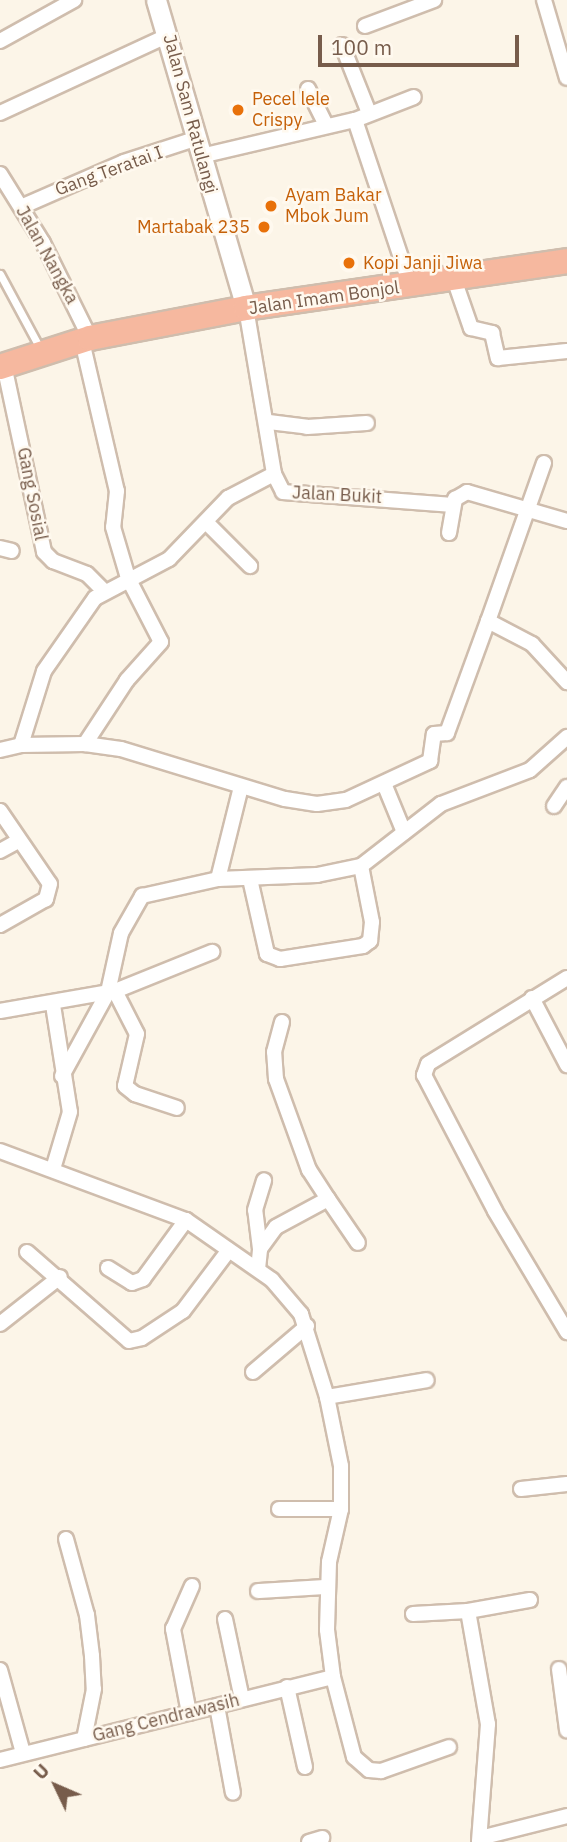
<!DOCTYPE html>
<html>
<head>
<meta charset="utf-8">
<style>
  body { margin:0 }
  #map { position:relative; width:567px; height:1842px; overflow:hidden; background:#fcf5e8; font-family:"IBM Plex Sans",sans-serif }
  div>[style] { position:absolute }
  .roads { filter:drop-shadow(2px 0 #cfbdad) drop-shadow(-2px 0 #cfbdad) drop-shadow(0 2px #cfbdad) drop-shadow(0 -2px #cfbdad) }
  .lane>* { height:7px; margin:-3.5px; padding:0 3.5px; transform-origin:3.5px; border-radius:3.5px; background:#fff }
  .street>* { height:14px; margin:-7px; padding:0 7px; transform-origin:7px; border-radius:7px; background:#fff }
  .secondary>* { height:19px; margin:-9.5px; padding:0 9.5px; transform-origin:9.5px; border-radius:9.5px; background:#fff }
  .highway>* { height:24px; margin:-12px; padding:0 12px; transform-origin:12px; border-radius:12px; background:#f6b89f }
  .dots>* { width:19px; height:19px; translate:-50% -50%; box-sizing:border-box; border:4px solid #fff9ef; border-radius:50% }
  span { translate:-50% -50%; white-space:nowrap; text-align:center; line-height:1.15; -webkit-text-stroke:5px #fff9ef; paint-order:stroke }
  .food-label { font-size:18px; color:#c56008 }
  .left { translate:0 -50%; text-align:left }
  .right { translate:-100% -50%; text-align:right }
  .street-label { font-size:18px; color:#775c4b }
  .north { position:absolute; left:21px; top:1751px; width:70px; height:70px; -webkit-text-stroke:5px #fff9ef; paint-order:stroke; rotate:314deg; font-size:19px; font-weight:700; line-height:28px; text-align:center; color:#775c4b }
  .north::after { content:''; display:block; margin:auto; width:24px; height:32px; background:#775c4b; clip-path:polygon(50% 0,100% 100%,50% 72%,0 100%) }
  .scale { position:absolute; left:318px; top:35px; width:201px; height:32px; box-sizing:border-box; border:4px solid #775c4b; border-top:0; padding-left:9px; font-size:21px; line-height:24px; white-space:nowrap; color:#775c4b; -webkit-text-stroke:5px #fff9ef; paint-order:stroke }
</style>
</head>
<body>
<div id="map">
  <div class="roads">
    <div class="lane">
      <i style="left:0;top:274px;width:86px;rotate:61.7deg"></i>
    </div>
    <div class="street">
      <i style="left:544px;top:0;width:81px;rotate:73.6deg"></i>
      <i style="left:365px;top:26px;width:74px;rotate:-20.6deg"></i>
      <i style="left:0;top:41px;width:85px;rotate:-29deg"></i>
      <i style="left:342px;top:45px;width:73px;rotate:68.3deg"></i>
      <i style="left:308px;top:89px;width:40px;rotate:63.4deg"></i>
      <i style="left:0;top:113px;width:186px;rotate:-24.8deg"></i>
      <i style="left:355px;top:120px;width:176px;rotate:71.5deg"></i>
      <i style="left:201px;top:156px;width:158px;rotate:-13.2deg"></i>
      <i style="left:355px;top:120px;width:63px;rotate:-21.3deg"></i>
      <i style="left:0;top:174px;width:81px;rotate:58.1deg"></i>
      <i style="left:43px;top:243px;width:106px;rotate:63.7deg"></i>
      <i style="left:21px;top:207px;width:112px;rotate:-23.6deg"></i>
      <i style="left:124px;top:162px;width:78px;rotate:-18deg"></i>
      <i style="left:454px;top:279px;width:52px;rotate:70.9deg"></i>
      <i style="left:471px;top:328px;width:22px;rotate:13deg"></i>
      <i style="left:492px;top:333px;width:26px;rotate:77deg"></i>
      <i style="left:498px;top:358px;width:69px;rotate:-5.8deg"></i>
      <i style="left:246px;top:308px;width:168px;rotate:80.4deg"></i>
      <i style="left:274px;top:474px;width:20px;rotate:63deg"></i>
      <i style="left:283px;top:492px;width:170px;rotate:4.4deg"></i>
      <i style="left:82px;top:341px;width:154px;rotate:76.9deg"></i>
      <i style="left:117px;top:491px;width:36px;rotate:96deg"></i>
      <i style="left:113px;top:527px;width:53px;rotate:73.6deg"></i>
      <i style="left:128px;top:578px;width:72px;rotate:62.7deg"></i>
      <i style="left:161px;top:642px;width:51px;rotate:131.8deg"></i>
      <i style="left:127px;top:680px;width:77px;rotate:123.3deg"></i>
      <i style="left:4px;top:365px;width:191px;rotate:77.9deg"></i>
      <i style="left:44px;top:552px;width:13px;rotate:45deg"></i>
      <i style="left:53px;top:561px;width:36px;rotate:21deg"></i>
      <i style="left:87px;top:574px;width:24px;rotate:45deg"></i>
      <i style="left:269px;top:422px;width:38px;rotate:7deg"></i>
      <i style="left:307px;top:427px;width:60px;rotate:-3.8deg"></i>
      <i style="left:544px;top:463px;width:168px;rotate:109.5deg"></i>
      <i style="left:488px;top:621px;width:50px;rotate:27.6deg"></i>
      <i style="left:532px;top:644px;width:52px;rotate:47.4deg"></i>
      <i style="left:207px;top:523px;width:61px;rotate:45deg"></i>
      <i style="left:449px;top:533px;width:35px;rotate:-80deg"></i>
      <i style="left:455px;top:499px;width:14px;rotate:-30deg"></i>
      <i style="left:467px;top:492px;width:104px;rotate:16.2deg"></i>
      <i style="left:0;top:548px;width:12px;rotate:14deg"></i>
      <i style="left:21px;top:745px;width:77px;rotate:-72.7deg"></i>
      <i style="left:44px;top:671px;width:89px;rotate:-55.1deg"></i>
      <i style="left:95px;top:598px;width:84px;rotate:-27.8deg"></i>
      <i style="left:169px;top:559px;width:85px;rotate:-46deg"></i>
      <i style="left:228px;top:498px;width:52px;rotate:-27.6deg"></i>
      <i style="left:0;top:750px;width:22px;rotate:-13deg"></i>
      <i style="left:21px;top:745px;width:64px;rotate:-0.9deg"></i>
      <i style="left:85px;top:744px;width:36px;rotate:8deg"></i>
      <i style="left:121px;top:749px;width:171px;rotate:17deg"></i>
      <i style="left:285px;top:799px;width:32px;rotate:9deg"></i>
      <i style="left:317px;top:804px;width:29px;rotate:-8deg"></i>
      <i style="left:346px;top:800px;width:93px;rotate:-24.9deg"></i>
      <i style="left:430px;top:761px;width:27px;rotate:-82deg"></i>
      <i style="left:434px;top:734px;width:13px;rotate:-4deg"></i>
      <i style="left:447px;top:733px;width:119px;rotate:-69.9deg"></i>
      <i style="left:385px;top:786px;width:50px;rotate:67.6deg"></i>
      <i style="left:554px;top:806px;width:23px;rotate:-56deg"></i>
      <i style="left:0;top:811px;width:88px;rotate:55.6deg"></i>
      <i style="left:50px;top:884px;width:16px;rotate:105deg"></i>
      <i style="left:46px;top:899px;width:53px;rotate:150.5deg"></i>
      <i style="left:0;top:851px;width:21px;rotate:-29deg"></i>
      <i style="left:218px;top:879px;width:95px;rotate:-76deg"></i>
      <i style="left:250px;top:879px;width:77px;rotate:77.2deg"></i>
      <i style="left:267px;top:954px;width:14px;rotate:21deg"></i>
      <i style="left:280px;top:959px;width:84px;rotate:-8.9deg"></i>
      <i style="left:363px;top:946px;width:9px;rotate:-36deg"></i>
      <i style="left:370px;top:941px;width:19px;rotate:-84deg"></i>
      <i style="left:372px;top:922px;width:57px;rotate:-101.1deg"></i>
      <i style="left:567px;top:978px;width:163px;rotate:148.3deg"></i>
      <i style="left:428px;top:1064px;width:12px;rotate:110deg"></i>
      <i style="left:424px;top:1075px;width:153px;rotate:62.4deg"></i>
      <i style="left:495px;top:1211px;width:141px;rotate:59.2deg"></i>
      <i style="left:115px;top:991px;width:48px;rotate:62.9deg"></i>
      <i style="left:137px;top:1034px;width:53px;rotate:103deg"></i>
      <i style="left:125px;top:1086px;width:13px;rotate:39deg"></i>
      <i style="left:135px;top:1094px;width:44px;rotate:18.4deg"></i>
      <i style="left:532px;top:998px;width:76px;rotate:62.4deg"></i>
      <i style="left:53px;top:1005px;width:108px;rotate:81deg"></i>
      <i style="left:70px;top:1112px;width:59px;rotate:106.6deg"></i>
      <i style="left:0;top:1011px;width:117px;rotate:-9.9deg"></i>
      <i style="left:115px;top:991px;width:105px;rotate:-21.9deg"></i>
      <i style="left:62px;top:1076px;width:96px;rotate:-61.3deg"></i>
      <i style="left:108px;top:992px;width:60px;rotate:-77.6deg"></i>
      <i style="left:121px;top:933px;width:43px;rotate:-60.4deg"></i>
      <i style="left:142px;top:896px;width:78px;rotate:-12.6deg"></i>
      <i style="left:218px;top:879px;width:99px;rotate:-2.3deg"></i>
      <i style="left:317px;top:875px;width:45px;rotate:-11.6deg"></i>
      <i style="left:361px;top:866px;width:101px;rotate:-37.8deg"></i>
      <i style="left:441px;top:804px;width:95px;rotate:-20.9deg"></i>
      <i style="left:530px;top:770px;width:50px;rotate:-41.7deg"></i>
      <i style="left:0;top:1151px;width:198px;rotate:20.4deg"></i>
      <i style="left:186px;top:1220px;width:105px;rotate:34.9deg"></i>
      <i style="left:272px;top:1280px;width:45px;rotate:49.5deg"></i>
      <i style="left:301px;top:1314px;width:87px;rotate:72.6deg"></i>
      <i style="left:327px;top:1397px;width:70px;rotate:78.5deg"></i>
      <i style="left:341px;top:1466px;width:43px;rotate:90deg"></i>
      <i style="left:341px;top:1509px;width:54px;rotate:102.8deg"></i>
      <i style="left:329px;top:1562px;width:68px;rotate:91.7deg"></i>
      <i style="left:327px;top:1630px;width:47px;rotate:82.7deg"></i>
      <i style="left:333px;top:1677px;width:83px;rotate:75.3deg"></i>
      <i style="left:354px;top:1757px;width:20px;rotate:41deg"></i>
      <i style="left:369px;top:1770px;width:12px;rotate:5deg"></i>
      <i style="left:381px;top:1771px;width:72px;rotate:-19.4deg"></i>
      <i style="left:328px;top:1199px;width:53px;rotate:55.7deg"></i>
      <i style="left:260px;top:1249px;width:39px;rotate:-97deg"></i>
      <i style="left:255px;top:1210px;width:31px;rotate:-73deg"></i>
      <i style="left:27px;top:1252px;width:135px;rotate:41.1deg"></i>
      <i style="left:129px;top:1341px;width:13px;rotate:-13deg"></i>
      <i style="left:142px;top:1338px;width:49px;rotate:-33.4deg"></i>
      <i style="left:183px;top:1311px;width:76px;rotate:-53deg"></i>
      <i style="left:108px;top:1268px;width:28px;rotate:32deg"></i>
      <i style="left:132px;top:1283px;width:12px;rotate:-20deg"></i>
      <i style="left:143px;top:1279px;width:73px;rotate:-53.9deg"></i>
      <i style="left:258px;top:1269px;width:20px;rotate:-84deg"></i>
      <i style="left:260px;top:1249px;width:27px;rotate:-54deg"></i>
      <i style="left:276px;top:1227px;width:59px;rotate:-28.3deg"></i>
      <i style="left:328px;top:1199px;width:35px;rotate:-123deg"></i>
      <i style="left:309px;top:1170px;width:97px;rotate:-109.9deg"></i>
      <i style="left:276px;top:1079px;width:27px;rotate:-94deg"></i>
      <i style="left:274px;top:1052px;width:31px;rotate:-75deg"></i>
      <i style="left:0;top:1324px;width:76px;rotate:-38.1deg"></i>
      <i style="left:253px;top:1372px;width:71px;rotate:-40.4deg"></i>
      <i style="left:327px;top:1397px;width:101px;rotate:-9.6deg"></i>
      <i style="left:521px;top:1489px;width:46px;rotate:-6.2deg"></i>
      <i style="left:279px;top:1509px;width:62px"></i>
      <i style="left:66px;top:1539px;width:79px;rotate:74.6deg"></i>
      <i style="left:87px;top:1615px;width:41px;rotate:83deg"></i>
      <i style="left:92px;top:1656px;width:33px;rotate:87deg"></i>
      <i style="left:94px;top:1689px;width:51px;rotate:101.3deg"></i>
      <i style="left:258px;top:1591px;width:68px;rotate:-3.4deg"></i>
      <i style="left:468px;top:1611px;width:115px;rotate:80deg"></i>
      <i style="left:488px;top:1724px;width:118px;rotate:94.4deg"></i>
      <i style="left:413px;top:1614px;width:55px;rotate:-3.1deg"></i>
      <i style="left:468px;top:1611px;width:63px;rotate:-10.1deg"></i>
      <i style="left:225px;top:1619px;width:82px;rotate:78deg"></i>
      <i style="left:559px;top:1669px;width:62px;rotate:82.5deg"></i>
      <i style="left:0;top:1670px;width:86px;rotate:74.5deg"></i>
      <i style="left:287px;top:1687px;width:82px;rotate:77.3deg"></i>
      <i style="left:217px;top:1706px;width:88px;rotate:79.6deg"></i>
      <i style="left:189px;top:1713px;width:86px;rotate:-100.8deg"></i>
      <i style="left:173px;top:1629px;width:47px;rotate:-66.2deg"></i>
      <i style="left:0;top:1760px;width:343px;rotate:-14deg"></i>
      <i style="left:480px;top:1838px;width:90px;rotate:-14.2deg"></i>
      <i style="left:309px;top:1842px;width:14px;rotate:-17deg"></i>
    </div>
    <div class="secondary">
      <i style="left:156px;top:0;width:321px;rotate:73.7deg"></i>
    </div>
    <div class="highway">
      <i style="left:0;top:367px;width:95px;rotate:-17.9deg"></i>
      <i style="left:90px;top:338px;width:159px;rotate:-10.9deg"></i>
      <i style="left:246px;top:308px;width:324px;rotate:-8.3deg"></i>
    </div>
  </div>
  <div class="dots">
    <i style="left:238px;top:110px;background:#e8710a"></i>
    <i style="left:271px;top:206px;background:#e8710a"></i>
    <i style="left:264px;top:227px;background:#e8710a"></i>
    <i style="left:349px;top:263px;background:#e8710a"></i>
  </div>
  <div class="food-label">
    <span class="left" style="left:252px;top:110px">Pecel lele<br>Crispy</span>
    <span class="left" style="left:285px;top:206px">Ayam Bakar<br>Mbok Jum</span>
    <span class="right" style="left:250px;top:227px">Martabak 235</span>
    <span class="left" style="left:363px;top:263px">Kopi Janji Jiwa</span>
  </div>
  <div class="street-label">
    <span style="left:190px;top:114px;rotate:75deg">Jalan Sam Ratulangi</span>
    <span style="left:109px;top:171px;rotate:-20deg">Gang Teratai I</span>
    <span style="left:47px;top:255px;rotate:61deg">Jalan Nangka</span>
    <span style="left:324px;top:298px;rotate:-8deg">Jalan Imam Bonjol</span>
    <span style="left:32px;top:494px;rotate:79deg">Gang Sosial</span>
    <span style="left:337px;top:495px;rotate:3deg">Jalan Bukit</span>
    <span style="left:166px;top:1718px;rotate:-14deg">Gang Cendrawasih</span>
  </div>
  <div class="north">U</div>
  <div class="scale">100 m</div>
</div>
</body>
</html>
